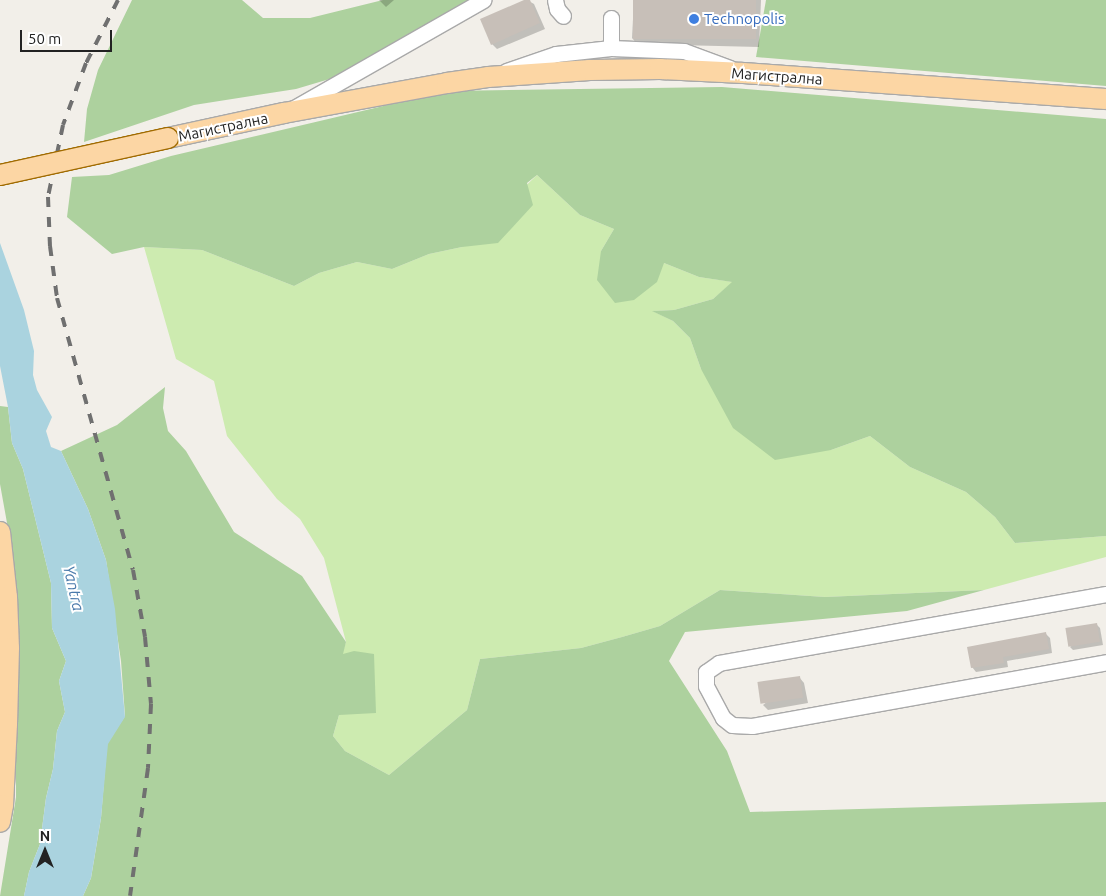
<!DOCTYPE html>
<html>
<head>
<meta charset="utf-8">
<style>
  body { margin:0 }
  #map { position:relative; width:1106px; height:896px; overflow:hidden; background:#f2efe9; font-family:Ubuntu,sans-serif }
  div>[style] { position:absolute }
  .grass>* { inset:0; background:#cdebb0 }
  .forest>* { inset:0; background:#add19e }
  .water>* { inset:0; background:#aad3df }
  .shadow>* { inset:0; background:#0003 }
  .building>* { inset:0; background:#c7bfb8; transform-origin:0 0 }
  .roads { filter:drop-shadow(1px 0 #a9a9a9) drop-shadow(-1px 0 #a9a9a9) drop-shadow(0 1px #a9a9a9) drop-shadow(0 -1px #a9a9a9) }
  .minor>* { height:15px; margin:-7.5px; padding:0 7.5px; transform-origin:7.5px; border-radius:7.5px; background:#fff }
  .major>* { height:20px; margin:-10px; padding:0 10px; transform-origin:10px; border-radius:10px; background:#fcd6a4 }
  .rail>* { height:4px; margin-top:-2px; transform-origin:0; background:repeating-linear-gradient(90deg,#707070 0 10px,transparent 0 20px) }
  .bridges { filter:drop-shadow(1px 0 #a06b00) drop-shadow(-1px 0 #a06b00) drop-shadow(0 1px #a06b00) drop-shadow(0 -1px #a06b00) }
  .major-bridge>* { height:20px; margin:-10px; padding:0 10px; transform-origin:10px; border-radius:10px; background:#fcd6a4 }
  .dots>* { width:14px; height:14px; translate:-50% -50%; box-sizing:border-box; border:2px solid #fff; border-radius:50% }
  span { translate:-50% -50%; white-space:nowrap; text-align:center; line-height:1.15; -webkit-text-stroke:4px #fff; paint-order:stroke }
  .shop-label { font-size:15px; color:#366cbe }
  .left { translate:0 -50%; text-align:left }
  .street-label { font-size:15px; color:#222 }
  .water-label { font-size:16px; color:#4a7aab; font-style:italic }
  .north { position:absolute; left:20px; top:826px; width:50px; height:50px; -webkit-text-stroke:4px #fff; paint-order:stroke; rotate:0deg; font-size:14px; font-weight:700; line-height:20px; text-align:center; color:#222 }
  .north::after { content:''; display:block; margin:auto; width:18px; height:22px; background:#222; clip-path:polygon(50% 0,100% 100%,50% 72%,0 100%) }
  .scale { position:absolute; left:20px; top:30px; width:92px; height:22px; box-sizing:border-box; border:2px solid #222; border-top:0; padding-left:6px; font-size:15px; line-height:18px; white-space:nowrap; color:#222; -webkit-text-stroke:4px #fff; paint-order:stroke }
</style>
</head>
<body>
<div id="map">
  <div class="grass">
    <i style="clip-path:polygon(537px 175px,580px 215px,614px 229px,601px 251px,664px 263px,699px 277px,733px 282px,713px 299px,674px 310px,653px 311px,673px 321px,690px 338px,701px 369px,831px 450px,870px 436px,910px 467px,966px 492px,995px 517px,1015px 543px,1106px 536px,1106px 557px,984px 590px,825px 597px,720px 590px,660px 626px,622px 637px,581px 648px,480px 659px,467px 710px,389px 775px,345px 751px,333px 736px,339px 715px,342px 654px,346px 642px,324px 558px,300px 519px,277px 499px,227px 436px,214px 381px,176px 359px,144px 247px,202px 250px,294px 286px,319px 273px,357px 262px,392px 269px,429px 254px,462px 247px)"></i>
  </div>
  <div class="forest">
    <i style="clip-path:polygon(132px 0,242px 0,263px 18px,310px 18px,383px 0,472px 0,343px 75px,296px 89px,194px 105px,84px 142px,87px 109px,98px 70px)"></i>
    <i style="clip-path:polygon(766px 0,1106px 0,1106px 86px,756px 57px)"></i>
    <i style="clip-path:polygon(722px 87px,1106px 119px,1106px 536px,1015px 543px,995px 517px,966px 492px,910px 467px,870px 436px,831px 450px,775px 460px,733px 428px,701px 369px,690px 338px,673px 321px,652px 311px,674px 310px,713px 299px,732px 282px,699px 277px,664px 263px,657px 282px,634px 300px,615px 303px,597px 280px,601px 251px,614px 229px,580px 215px,537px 175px,527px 183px,533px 205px,498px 243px,462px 247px,429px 254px,392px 269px,357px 262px,319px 273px,294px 286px,202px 250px,144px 247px,112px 254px,67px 217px,72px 177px,109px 175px,171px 156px,447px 91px)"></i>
    <i style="clip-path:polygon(165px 387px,163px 408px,168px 431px,186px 451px,234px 532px,302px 576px,346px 642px,343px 654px,354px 651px,374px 654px,376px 713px,339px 715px,333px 736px,345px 751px,389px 775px,467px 710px,480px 659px,581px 648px,622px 637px,660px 626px,720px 590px,825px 597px,984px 590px,907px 611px,685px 632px,669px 661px,727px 751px,750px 812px,1106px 802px,1106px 896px,83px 896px,91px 878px,101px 818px,107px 744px,125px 716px,121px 661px,106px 560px,88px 509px,61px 451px,117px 425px)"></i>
    <i style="clip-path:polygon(0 406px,8px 407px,12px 443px,23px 469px,51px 583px,52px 628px,66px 661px,59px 681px,65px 712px,57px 731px,53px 769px,46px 798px,40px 844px,29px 872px,24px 896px,0 896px,16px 797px,15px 651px,9px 534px,0 484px)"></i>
  </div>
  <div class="water">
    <i style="clip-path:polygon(0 243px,24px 310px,34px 351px,33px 375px,37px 390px,52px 417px,46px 431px,51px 447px,61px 451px,88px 509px,106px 560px,115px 609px,125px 717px,108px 744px,101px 818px,91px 878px,83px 896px,24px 896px,29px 872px,40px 844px,46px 798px,53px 769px,57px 731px,65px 712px,59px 681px,66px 661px,52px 628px,51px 583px,23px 469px,12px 443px,8px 407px,0 366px)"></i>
  </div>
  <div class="shadow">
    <i style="clip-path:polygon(379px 0,394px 0,386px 7px)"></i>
    <i style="clip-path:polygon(527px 0,534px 4px,545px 29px,497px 49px,492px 44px)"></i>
    <i style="clip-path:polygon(634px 0,761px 0,759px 47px,637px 44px,632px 38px)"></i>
    <i style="clip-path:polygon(1097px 625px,1100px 628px,1103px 645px,1073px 650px,1070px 647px)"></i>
    <i style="clip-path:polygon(1045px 633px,1050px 638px,1052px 653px,1007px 661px,1008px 667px,976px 672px,972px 667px)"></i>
    <i style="clip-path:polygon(799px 677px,804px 683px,808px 703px,768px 710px,763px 705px)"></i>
  </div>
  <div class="building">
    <i style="clip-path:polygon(524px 0,530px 0,540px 23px,491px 45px,480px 19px)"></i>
    <i style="left:633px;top:0;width:123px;height:39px"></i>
    <i style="left:1097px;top:623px;width:19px;height:32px;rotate:81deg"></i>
    <i style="clip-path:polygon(1046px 632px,1049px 649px,1003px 657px,1004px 663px,971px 668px,967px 647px)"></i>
    <i style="left:800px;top:676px;width:22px;height:43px;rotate:82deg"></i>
  </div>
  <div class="roads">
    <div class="minor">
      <i style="left:555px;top:0;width:9px;rotate:77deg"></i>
      <i style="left:557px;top:9px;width:9px;rotate:49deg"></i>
      <i style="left:611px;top:48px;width:30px;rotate:-90deg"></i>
      <i style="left:506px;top:71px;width:53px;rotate:-18.8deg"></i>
      <i style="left:556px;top:54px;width:55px;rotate:-6.2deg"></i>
      <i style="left:611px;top:48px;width:73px;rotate:2.4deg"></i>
      <i style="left:684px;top:51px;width:49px;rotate:20.3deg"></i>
      <i style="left:294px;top:108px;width:218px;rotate:-29.7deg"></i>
      <i style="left:1106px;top:594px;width:393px;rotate:169.9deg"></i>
      <i style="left:719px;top:663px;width:16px;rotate:145deg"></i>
      <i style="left:706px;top:672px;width:14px;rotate:90deg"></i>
      <i style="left:706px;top:686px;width:36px;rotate:62deg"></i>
      <i style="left:723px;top:718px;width:11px;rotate:38deg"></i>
      <i style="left:732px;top:725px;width:20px;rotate:3deg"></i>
      <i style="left:752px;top:726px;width:360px;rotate:-10.2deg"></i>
    </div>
    <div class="major">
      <i style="left:168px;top:138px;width:119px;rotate:-12.2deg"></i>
      <i style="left:284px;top:113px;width:166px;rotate:-10.4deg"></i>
      <i style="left:447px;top:83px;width:41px;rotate:-8.3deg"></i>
      <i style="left:488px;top:77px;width:102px;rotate:-3.9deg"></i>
      <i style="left:590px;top:70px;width:70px;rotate:-0.8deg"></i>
      <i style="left:660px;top:69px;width:83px;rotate:2.8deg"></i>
      <i style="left:743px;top:73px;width:364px;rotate:4.1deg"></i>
      <i style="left:0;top:532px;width:65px;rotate:83.9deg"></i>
      <i style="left:7px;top:597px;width:51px;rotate:87.8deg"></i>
      <i style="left:9px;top:648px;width:76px;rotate:91.5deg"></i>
      <i style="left:7px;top:724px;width:81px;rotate:92.8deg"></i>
      <i style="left:3px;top:805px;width:17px;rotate:100deg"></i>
    </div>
  </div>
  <div class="rail">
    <i style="left:118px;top:0;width:71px;rotate:116.9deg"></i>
    <i style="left:86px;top:63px;width:66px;rotate:110.4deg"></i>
    <i style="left:63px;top:125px;width:74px;rotate:101.8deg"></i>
    <i style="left:48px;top:197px;width:49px;rotate:87.7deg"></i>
    <i style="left:50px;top:246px;width:52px;rotate:82.3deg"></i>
    <i style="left:57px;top:298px;width:282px;rotate:74.4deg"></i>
    <i style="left:133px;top:570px;width:68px;rotate:79.8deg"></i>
    <i style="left:145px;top:637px;width:67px;rotate:84.9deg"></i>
    <i style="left:151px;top:704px;width:64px;rotate:92.7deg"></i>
    <i style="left:148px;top:768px;width:129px;rotate:98deg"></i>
  </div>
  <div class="bridges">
    <div class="major-bridge">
      <i style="left:0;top:175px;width:172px;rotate:-12.4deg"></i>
    </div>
  </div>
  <div class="dots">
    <i style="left:694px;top:19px;background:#3f7fe0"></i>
  </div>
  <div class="shop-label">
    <span class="left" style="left:704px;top:19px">Technopolis</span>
  </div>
  <div class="street-label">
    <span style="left:777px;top:76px;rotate:4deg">Магистрална</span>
    <span style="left:223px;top:127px;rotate:-12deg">Магистрална</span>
  </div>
  <div class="water-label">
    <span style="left:74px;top:588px;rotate:77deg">Yantra</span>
  </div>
  <div class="north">N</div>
  <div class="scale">50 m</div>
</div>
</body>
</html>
